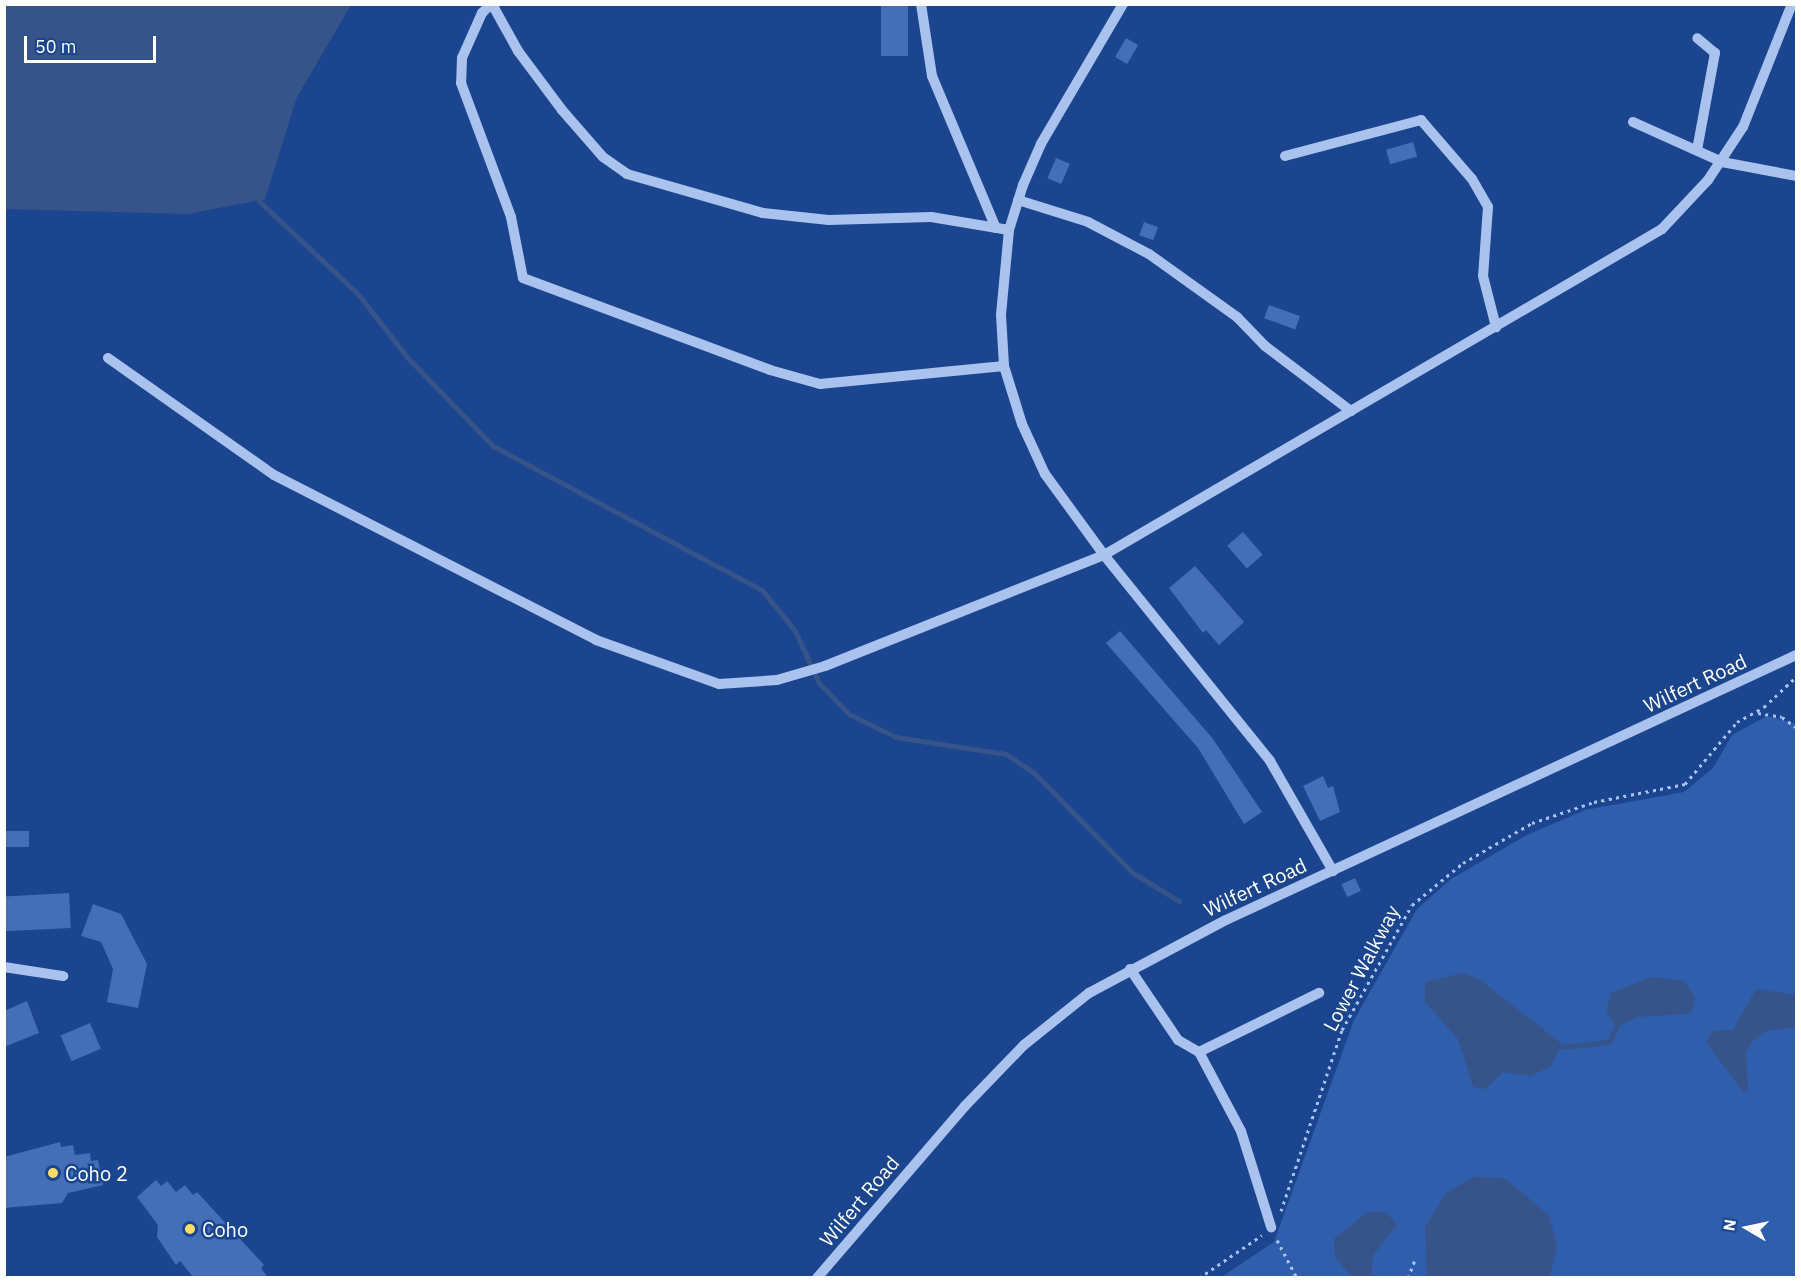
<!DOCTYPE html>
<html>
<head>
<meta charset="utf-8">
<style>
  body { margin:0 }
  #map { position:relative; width:1801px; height:1282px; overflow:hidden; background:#1b458e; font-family:"IBM Plex Sans",sans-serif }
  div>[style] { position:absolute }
  .green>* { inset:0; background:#2f5eac }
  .water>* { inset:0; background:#36548a }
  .stream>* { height:5px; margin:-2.5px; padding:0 2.5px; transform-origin:2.5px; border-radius:2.5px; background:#36548a }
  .building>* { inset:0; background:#446fb6; transform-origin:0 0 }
  .path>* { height:3px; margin-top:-1.5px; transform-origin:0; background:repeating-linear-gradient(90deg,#a9c3ee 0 3px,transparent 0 7.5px) }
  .minor>* { height:10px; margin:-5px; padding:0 5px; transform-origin:5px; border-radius:5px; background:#a9c3ee }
  .dots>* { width:16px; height:16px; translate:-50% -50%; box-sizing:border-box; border:3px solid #1b458e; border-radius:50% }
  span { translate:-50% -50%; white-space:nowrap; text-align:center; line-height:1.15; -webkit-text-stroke:5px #1b458e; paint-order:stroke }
  .street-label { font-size:20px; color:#fff }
  .poi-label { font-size:20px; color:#fff }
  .left { translate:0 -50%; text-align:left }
  .frame { position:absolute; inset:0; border:6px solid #fff; pointer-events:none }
  .north { position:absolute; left:1717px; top:1198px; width:60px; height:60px; -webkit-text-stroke:4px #1b458e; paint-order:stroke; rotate:279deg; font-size:16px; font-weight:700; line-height:24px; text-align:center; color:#fff }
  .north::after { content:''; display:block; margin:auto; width:21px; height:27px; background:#fff; clip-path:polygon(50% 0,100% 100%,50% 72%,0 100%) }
  .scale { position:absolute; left:24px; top:36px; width:132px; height:27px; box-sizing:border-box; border:3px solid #fff; border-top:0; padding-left:8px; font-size:18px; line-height:21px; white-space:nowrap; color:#fff; -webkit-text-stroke:4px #1b458e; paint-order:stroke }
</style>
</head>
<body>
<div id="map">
  <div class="green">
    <i style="clip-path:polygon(1767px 716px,1796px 724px,1796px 1277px,1220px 1278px,1274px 1242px,1354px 1020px,1417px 909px,1451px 879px,1527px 835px,1585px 810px,1684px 792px,1713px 768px,1732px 735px)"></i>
  </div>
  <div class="water">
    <i style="clip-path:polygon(4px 5px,5px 4px,351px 5px,297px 97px,265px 199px,188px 214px,5px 209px)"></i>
    <i style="clip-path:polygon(1463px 973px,1479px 979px,1562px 1044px,1551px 1066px,1531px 1076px,1503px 1072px,1486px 1089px,1473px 1087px,1458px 1039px,1425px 1002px,1425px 982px)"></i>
    <i style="clip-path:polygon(1652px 977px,1684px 981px,1695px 997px,1693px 1008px,1689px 1014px,1636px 1017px,1616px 1028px,1607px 1012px,1610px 993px)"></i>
    <i style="clip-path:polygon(1756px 989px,1796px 995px,1796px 1027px,1766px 1031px,1752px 1042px,1746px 1053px,1748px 1090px,1743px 1092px,1706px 1042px,1712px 1031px,1733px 1030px)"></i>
    <i style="clip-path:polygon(1473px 1177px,1504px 1178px,1549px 1215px,1557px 1247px,1550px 1277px,1427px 1277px,1425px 1227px,1446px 1193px)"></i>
    <i style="clip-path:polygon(1367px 1212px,1386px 1212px,1397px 1225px,1373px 1255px,1371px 1277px,1352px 1277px,1335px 1257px,1334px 1239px)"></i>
  </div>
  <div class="stream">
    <i style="left:259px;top:201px;width:136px;rotate:43.2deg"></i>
    <i style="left:358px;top:294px;width:80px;rotate:52.1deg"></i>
    <i style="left:407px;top:357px;width:124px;rotate:46deg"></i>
    <i style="left:493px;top:446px;width:306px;rotate:28.2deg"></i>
    <i style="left:763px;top:591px;width:51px;rotate:51.3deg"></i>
    <i style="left:795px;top:631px;width:57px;rotate:65.2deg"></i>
    <i style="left:819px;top:683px;width:43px;rotate:45.9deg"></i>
    <i style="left:849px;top:714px;width:52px;rotate:26.1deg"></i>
    <i style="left:896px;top:737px;width:111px;rotate:8.8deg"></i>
    <i style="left:1006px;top:754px;width:32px;rotate:34deg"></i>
    <i style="left:1033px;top:772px;width:142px;rotate:45.3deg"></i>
    <i style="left:1133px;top:873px;width:54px;rotate:31.3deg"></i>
    <i style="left:1563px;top:1047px;width:46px;rotate:-6.2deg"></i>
    <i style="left:1609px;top:1042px;width:16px;rotate:-63deg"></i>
  </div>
  <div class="building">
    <i style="left:881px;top:4px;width:27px;height:52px"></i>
    <i style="left:1126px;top:38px;width:14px;height:22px;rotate:30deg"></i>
    <i style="left:1413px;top:142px;width:15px;height:28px;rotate:74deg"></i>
    <i style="left:1056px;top:158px;width:15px;height:22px;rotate:23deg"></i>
    <i style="left:1144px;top:222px;width:15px;height:14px;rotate:20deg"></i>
    <i style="left:1269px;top:305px;width:33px;height:14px;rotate:20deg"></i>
    <i style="left:1243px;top:532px;width:30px;height:21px;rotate:49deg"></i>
    <i style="clip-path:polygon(1195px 566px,1244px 622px,1219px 645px,1206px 630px,1203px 633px,1169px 588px)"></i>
    <i style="clip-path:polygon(1120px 631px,1213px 739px,1262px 812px,1244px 824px,1198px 748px,1106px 643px)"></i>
    <i style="clip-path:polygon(1323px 776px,1328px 788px,1333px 786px,1340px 812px,1320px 821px,1303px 786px)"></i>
    <i style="left:6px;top:831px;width:23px;height:16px"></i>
    <i style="left:1355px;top:878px;width:14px;height:15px;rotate:65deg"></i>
    <i style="left:69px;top:893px;width:35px;height:65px;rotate:87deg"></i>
    <i style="clip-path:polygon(93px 904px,121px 914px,147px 964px,138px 1008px,107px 1002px,113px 969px,101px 942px,81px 936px)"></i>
    <i style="clip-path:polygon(27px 1001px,39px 1033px,4px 1047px,4px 1011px)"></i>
    <i style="left:90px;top:1023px;width:28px;height:32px;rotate:67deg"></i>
    <i style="clip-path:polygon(60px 1142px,61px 1147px,73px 1145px,75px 1155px,90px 1153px,91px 1161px,98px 1160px,103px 1185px,68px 1193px,62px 1203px,4px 1208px,4px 1157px)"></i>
    <i style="clip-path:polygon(156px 1180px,161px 1186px,167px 1181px,176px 1192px,185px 1185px,193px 1195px,197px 1192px,264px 1265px,261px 1268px,268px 1278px,194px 1278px,180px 1261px,176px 1265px,157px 1237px,158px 1225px,137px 1197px)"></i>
  </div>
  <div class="path">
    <i style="left:1758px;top:713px;width:24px;rotate:9deg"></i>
    <i style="left:1782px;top:717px;width:17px;rotate:36deg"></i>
    <i style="left:1281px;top:1211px;width:191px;rotate:-71.4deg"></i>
    <i style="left:1342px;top:1030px;width:143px;rotate:-60.8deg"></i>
    <i style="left:1412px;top:905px;width:66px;rotate:-39.5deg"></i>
    <i style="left:1463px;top:863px;width:80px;rotate:-30.1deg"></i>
    <i style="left:1532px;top:823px;width:65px;rotate:-18.7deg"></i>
    <i style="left:1594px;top:802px;width:93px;rotate:-11.2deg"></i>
    <i style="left:1685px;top:784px;width:81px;rotate:-50deg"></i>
    <i style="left:1737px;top:722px;width:31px;rotate:-29deg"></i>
    <i style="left:1764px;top:707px;width:44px;rotate:-43.2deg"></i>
    <i style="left:1277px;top:1240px;width:43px;rotate:62.2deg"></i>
    <i style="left:1199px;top:1278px;width:76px;rotate:-34.3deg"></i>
    <i style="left:1408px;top:1278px;width:19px;rotate:-69deg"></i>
  </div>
  <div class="minor">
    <i style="left:491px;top:4px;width:13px;rotate:135deg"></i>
    <i style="left:482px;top:13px;width:49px;rotate:114deg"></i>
    <i style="left:462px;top:58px;width:25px;rotate:92deg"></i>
    <i style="left:461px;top:83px;width:143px;rotate:69.5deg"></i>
    <i style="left:511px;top:217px;width:62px;rotate:78.9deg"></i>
    <i style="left:523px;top:278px;width:264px;rotate:20.4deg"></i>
    <i style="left:770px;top:370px;width:52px;rotate:15.6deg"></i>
    <i style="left:820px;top:384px;width:185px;rotate:-5.6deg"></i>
    <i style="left:492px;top:4px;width:54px;rotate:61deg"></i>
    <i style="left:518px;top:51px;width:74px;rotate:53.3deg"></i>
    <i style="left:562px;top:110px;width:62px;rotate:48.9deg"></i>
    <i style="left:603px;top:157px;width:29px;rotate:35deg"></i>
    <i style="left:627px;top:174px;width:141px;rotate:16deg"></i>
    <i style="left:763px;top:213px;width:66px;rotate:6.1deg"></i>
    <i style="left:829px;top:220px;width:102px;rotate:-1.7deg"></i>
    <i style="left:931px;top:217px;width:79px;rotate:9.5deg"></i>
    <i style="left:921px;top:4px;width:73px;rotate:81.3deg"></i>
    <i style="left:932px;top:76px;width:165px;rotate:67.2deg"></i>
    <i style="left:1123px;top:4px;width:162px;rotate:120.4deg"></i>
    <i style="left:1041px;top:144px;width:45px;rotate:113.7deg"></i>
    <i style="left:1023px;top:185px;width:47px;rotate:107.3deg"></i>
    <i style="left:1009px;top:230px;width:85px;rotate:95.4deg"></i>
    <i style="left:1001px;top:315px;width:51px;rotate:86.6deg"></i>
    <i style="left:1004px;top:366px;width:61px;rotate:72.8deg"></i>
    <i style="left:1022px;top:424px;width:55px;rotate:65.3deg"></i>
    <i style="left:1045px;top:474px;width:100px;rotate:53.9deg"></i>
    <i style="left:1104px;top:555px;width:646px;rotate:-30.29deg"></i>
    <i style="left:1662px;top:229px;width:67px;rotate:-46.8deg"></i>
    <i style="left:1708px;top:180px;width:64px;rotate:-56.6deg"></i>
    <i style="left:1743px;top:127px;width:132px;rotate:-68.3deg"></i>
    <i style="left:1633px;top:122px;width:98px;rotate:24.2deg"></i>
    <i style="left:1722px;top:162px;width:75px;rotate:10.7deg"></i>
    <i style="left:1697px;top:150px;width:99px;rotate:-79.5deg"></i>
    <i style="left:1715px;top:53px;width:23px;rotate:-140deg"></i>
    <i style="left:1285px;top:156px;width:141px;rotate:-14.8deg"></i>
    <i style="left:1421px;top:120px;width:78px;rotate:49.2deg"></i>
    <i style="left:1472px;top:179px;width:32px;rotate:60deg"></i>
    <i style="left:1488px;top:207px;width:69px;rotate:94.1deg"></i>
    <i style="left:1483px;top:276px;width:53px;rotate:75.7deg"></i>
    <i style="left:1018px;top:200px;width:73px;rotate:17.4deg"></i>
    <i style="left:1088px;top:222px;width:69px;rotate:27.7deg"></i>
    <i style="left:1149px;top:254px;width:108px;rotate:35.6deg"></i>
    <i style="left:1237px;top:317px;width:40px;rotate:46deg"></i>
    <i style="left:1265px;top:346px;width:108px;rotate:37.1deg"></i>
    <i style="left:108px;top:358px;width:203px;rotate:35.2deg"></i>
    <i style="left:274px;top:475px;width:362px;rotate:27.1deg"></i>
    <i style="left:596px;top:640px;width:131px;rotate:19.7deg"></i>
    <i style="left:719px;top:684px;width:58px;rotate:-3.9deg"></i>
    <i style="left:777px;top:680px;width:50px;rotate:-16.3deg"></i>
    <i style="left:825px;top:666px;width:300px;rotate:-21.7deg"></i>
    <i style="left:1104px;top:555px;width:265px;rotate:51.1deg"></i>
    <i style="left:1270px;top:761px;width:127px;rotate:60.2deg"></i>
    <i style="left:4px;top:967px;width:60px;rotate:8.7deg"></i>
    <i style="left:1130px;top:969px;width:86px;rotate:55.9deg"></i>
    <i style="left:1178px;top:1040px;width:24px;rotate:30deg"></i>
    <i style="left:1199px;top:1052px;width:89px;rotate:62deg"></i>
    <i style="left:1241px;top:1131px;width:101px;rotate:72.6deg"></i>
    <i style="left:1199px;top:1052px;width:134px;rotate:-26.2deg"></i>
    <i style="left:817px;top:1278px;width:227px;rotate:-49.3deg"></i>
    <i style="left:965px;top:1106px;width:85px;rotate:-46deg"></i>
    <i style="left:1024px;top:1045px;width:83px;rotate:-38.7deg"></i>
    <i style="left:1089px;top:993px;width:155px;rotate:-28.1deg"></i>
    <i style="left:1226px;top:920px;width:629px;rotate:-24.93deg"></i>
  </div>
  <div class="dots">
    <i style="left:53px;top:1173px;background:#fede67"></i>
    <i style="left:190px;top:1229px;background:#fede67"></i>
  </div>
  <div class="street-label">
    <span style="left:1695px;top:683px;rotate:-25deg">Wilfert Road</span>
    <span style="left:1255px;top:887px;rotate:-25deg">Wilfert Road</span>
    <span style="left:1361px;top:968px;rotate:-62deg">Lower Walkway</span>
    <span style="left:859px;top:1201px;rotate:-50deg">Wilfert Road</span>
  </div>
  <div class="poi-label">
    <span class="left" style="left:65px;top:1173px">Coho 2</span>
    <span class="left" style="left:202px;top:1229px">Coho</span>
  </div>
  <div class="frame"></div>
  <div class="north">N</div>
  <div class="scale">50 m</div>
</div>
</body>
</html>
